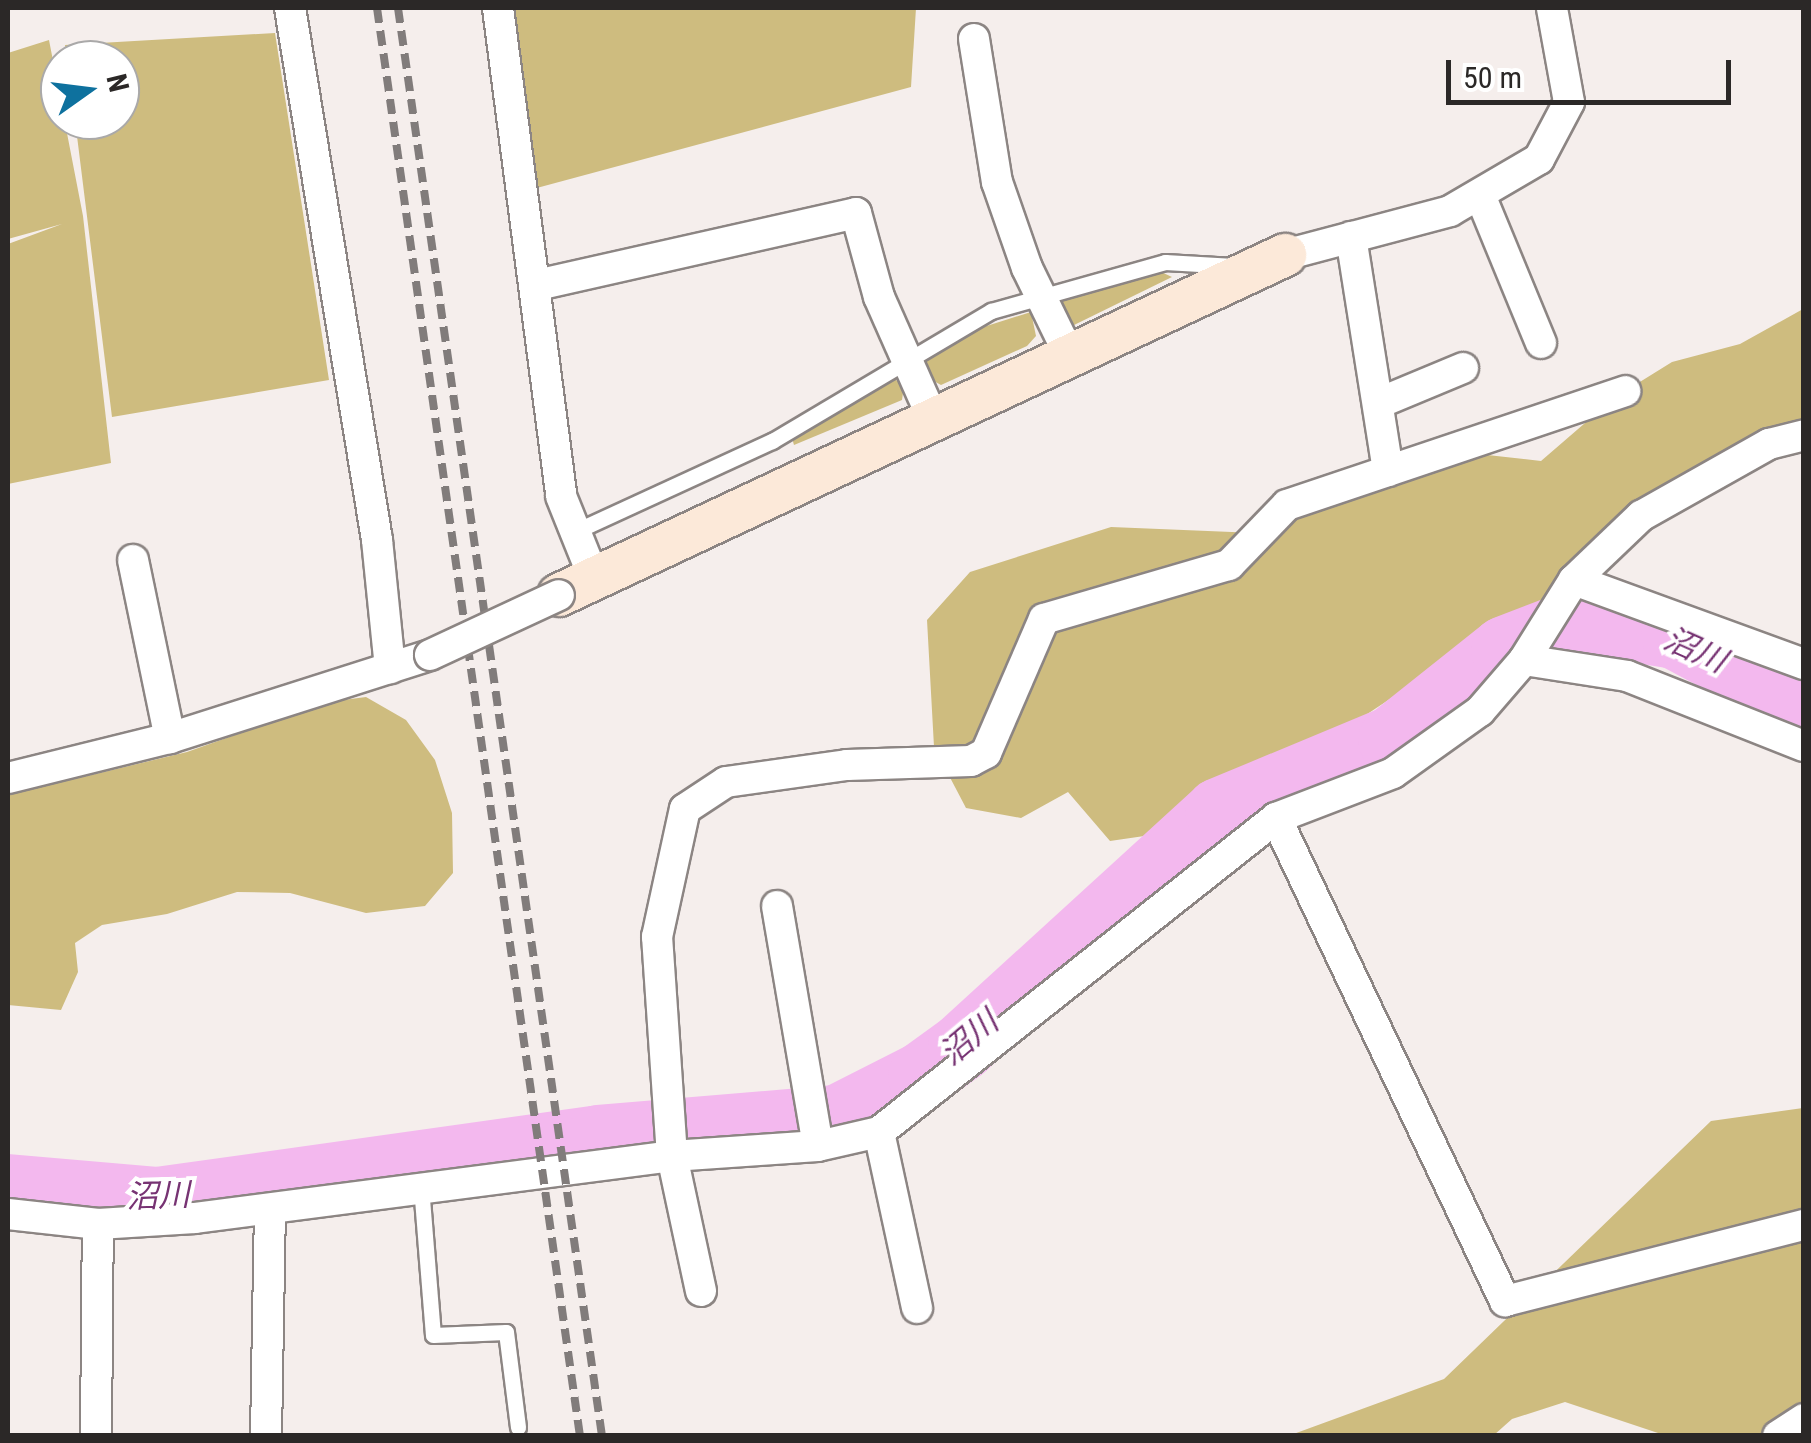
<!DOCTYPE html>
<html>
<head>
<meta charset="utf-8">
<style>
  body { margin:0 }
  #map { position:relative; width:1811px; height:1443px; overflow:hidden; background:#f5eeec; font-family:"Roboto Condensed","Noto Sans JP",sans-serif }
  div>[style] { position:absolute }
  .green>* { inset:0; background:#cebc7f }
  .river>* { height:68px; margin:-34px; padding:0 34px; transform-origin:34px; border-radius:34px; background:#f3b8ee }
  .roads { filter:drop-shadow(2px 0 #8c8583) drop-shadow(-2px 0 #8c8583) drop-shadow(0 2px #8c8583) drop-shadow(0 -2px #8c8583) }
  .lane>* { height:15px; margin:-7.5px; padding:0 7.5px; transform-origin:7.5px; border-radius:7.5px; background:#fff }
  .street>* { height:30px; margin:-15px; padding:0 15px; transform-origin:15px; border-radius:15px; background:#fff }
  .secondary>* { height:42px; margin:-21px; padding:0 21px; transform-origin:21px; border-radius:21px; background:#fce9d9 }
  .rail>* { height:8px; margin-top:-4px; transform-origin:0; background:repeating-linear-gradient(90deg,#817c7b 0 15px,transparent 0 23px) }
  .bridges { filter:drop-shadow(2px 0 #8c8583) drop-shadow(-2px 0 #8c8583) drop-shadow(0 2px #8c8583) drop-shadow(0 -2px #8c8583) }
  .street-bridge>* { height:30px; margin:-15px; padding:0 15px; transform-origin:15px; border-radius:15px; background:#fff }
  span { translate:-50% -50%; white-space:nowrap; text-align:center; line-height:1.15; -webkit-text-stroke:8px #fff; paint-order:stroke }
  .water-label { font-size:32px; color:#773373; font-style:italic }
  .frame { position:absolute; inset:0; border:10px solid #2b2827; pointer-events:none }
  .north { position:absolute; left:40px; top:40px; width:100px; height:100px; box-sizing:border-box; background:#fff; border:2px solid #aaa9a9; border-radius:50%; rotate:76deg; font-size:28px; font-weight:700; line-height:40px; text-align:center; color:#2b2827 }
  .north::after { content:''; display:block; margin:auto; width:35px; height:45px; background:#0e719e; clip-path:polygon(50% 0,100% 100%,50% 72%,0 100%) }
  .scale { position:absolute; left:1446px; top:60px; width:285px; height:45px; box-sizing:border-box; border:5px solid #2b2827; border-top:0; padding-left:12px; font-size:30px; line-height:35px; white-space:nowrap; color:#2b2827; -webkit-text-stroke:8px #fff; paint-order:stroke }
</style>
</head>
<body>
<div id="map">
  <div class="green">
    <i style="clip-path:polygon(513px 8px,916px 8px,911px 87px,533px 189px)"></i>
    <i style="clip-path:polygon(275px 33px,329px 380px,112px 417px,75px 120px,120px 120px,120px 60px,67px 60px,65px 45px)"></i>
    <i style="clip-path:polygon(49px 40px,83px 216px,111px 463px,8px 484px,8px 244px,62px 224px,8px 239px,8px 53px)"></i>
    <i style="clip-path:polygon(1159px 271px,1172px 277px,1072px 326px,1062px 325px,1057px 298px)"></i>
    <i style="clip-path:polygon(1803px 309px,1803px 444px,1608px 548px,1520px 619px,1483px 667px,1402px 691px,1322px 744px,1242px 768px,1158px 834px,1110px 841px,1068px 792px,1021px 818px,966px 808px,934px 747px,927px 620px,970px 572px,1111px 527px,1256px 533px,1424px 448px,1541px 461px,1614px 398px,1672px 362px,1740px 344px)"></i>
    <i style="clip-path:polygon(1031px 312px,1036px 336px,1027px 346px,941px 385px,932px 380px,922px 360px,974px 330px)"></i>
    <i style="clip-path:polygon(892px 377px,904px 386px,902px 400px,794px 445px,792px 438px)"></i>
    <i style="clip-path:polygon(366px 697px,406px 720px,435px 760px,452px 813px,453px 873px,425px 906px,366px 913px,290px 893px,237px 892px,167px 914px,102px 925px,75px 943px,78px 972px,61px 1010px,8px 1005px,8px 795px,187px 752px,328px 702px)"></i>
    <i style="clip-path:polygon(1803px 1108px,1803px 1416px,1773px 1435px,1664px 1435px,1565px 1402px,1512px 1419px,1494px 1435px,1288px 1436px,1444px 1379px,1711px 1121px)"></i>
  </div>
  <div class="river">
    <i style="left:8px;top:1188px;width:151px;rotate:5deg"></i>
    <i style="left:158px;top:1201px;width:445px;rotate:-8deg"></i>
    <i style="left:599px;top:1139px;width:239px;rotate:-4.8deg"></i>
    <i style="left:837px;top:1119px;width:95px;rotate:-26.8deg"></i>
    <i style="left:922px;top:1076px;width:49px;rotate:-35.9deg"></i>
    <i style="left:962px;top:1047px;width:348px;rotate:-42.4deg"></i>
    <i style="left:1219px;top:812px;width:187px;rotate:-22.6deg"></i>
    <i style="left:1392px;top:740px;width:144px;rotate:-38.5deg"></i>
    <i style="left:1505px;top:650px;width:84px;rotate:-21deg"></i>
    <i style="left:1583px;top:620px;width:93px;rotate:9.3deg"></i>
    <i style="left:1675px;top:635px;width:146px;rotate:28.1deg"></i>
  </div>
  <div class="roads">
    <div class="lane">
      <i style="left:576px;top:531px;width:216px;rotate:-24.7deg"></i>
      <i style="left:772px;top:441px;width:255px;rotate:-30.7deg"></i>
      <i style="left:991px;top:311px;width:181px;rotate:-15.7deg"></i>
      <i style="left:1165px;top:262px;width:69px;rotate:3.3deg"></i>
      <i style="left:421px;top:1186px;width:149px;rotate:85.4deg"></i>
      <i style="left:433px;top:1335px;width:73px;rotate:-2.4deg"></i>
      <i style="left:506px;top:1332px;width:96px;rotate:82.8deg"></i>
    </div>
    <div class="street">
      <i style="left:290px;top:8px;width:539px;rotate:80.71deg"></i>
      <i style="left:377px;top:540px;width:129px;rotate:84.2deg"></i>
      <i style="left:498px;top:8px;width:492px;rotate:82.6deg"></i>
      <i style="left:561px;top:496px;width:88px;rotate:68.1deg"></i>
      <i style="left:974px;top:39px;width:145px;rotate:80.9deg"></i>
      <i style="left:997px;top:182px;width:91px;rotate:70.8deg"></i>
      <i style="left:1027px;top:268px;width:98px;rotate:64deg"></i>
      <i style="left:1480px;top:195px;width:160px;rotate:67.6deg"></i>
      <i style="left:1351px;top:237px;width:237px;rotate:81deg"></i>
      <i style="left:1285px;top:255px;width:171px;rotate:-14.9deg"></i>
      <i style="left:1450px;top:211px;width:103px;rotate:-30.3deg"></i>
      <i style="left:1539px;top:159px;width:64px;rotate:-62.2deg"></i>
      <i style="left:1569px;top:102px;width:96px;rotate:-100.3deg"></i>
      <i style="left:537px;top:285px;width:327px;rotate:-12.7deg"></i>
      <i style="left:856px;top:213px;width:87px;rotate:74.7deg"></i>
      <i style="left:879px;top:297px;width:133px;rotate:66.1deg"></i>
      <i style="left:1379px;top:403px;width:91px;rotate:-22.6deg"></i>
      <i style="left:133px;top:560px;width:182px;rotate:78.3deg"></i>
      <i style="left:1574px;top:580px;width:245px;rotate:20.1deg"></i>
      <i style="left:1524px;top:660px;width:104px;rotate:8.8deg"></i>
      <i style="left:1627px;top:676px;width:190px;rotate:21.6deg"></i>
      <i style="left:8px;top:778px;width:167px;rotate:-13.9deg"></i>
      <i style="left:170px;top:738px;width:273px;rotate:-17.7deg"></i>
      <i style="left:1276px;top:818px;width:535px;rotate:64.63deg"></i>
      <i style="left:1505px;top:1301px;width:309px;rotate:-14.3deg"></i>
      <i style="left:777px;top:906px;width:243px;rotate:80.3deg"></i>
      <i style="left:879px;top:1132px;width:180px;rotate:77.8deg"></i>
      <i style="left:8px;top:1214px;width:91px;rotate:6.3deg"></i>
      <i style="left:98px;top:1224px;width:97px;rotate:-3.5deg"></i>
      <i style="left:195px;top:1218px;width:481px;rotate:-7.4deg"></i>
      <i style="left:672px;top:1156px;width:146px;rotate:-3.9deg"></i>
      <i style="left:818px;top:1146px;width:63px;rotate:-12.9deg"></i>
      <i style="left:879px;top:1132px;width:506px;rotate:-38.34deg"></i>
      <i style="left:1276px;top:818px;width:125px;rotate:-21deg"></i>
      <i style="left:1393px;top:773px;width:107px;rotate:-35.5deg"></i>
      <i style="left:1480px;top:711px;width:67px;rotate:-49.2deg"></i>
      <i style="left:1524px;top:660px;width:94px;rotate:-58deg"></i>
      <i style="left:1574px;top:580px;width:93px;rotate:-43.7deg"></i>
      <i style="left:1641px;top:516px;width:147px;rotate:-29.4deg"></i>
      <i style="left:1769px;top:444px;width:36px;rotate:-14deg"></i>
      <i style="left:701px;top:1291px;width:138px;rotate:-102.1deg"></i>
      <i style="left:672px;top:1156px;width:220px;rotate:-93.9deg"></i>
      <i style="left:657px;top:937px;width:131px;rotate:-77.7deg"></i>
      <i style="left:685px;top:809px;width:49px;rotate:-33.4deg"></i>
      <i style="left:726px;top:782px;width:122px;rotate:-8deg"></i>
      <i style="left:847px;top:765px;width:124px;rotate:-1.8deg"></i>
      <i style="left:971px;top:761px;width:17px;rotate:-28deg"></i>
      <i style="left:986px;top:753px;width:146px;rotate:-66.6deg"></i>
      <i style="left:1044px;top:619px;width:193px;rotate:-16.3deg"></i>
      <i style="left:1229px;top:565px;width:83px;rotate:-46deg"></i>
      <i style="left:1287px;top:505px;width:357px;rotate:-18.6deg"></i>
      <i style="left:96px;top:1436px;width:212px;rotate:-89.5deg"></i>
      <i style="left:266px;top:1436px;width:225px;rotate:-89deg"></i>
      <i style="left:1778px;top:1436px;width:31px;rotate:-33deg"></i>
    </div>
    <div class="secondary">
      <i style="left:559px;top:595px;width:802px;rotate:-25.09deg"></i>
    </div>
  </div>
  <div class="rail">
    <i style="left:377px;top:8px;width:1442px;rotate:81.91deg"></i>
    <i style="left:398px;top:8px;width:1442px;rotate:81.87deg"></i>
  </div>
  <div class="bridges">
    <div class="street-bridge">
      <i style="left:430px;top:655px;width:142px;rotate:-24.9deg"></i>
    </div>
  </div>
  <div class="water-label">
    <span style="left:1695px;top:650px;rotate:24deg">沼川</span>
    <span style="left:969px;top:1038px;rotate:-40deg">沼川</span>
    <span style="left:158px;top:1196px;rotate:-2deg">沼川</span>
  </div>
  <div class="frame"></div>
  <div class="north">N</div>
  <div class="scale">50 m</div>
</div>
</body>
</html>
